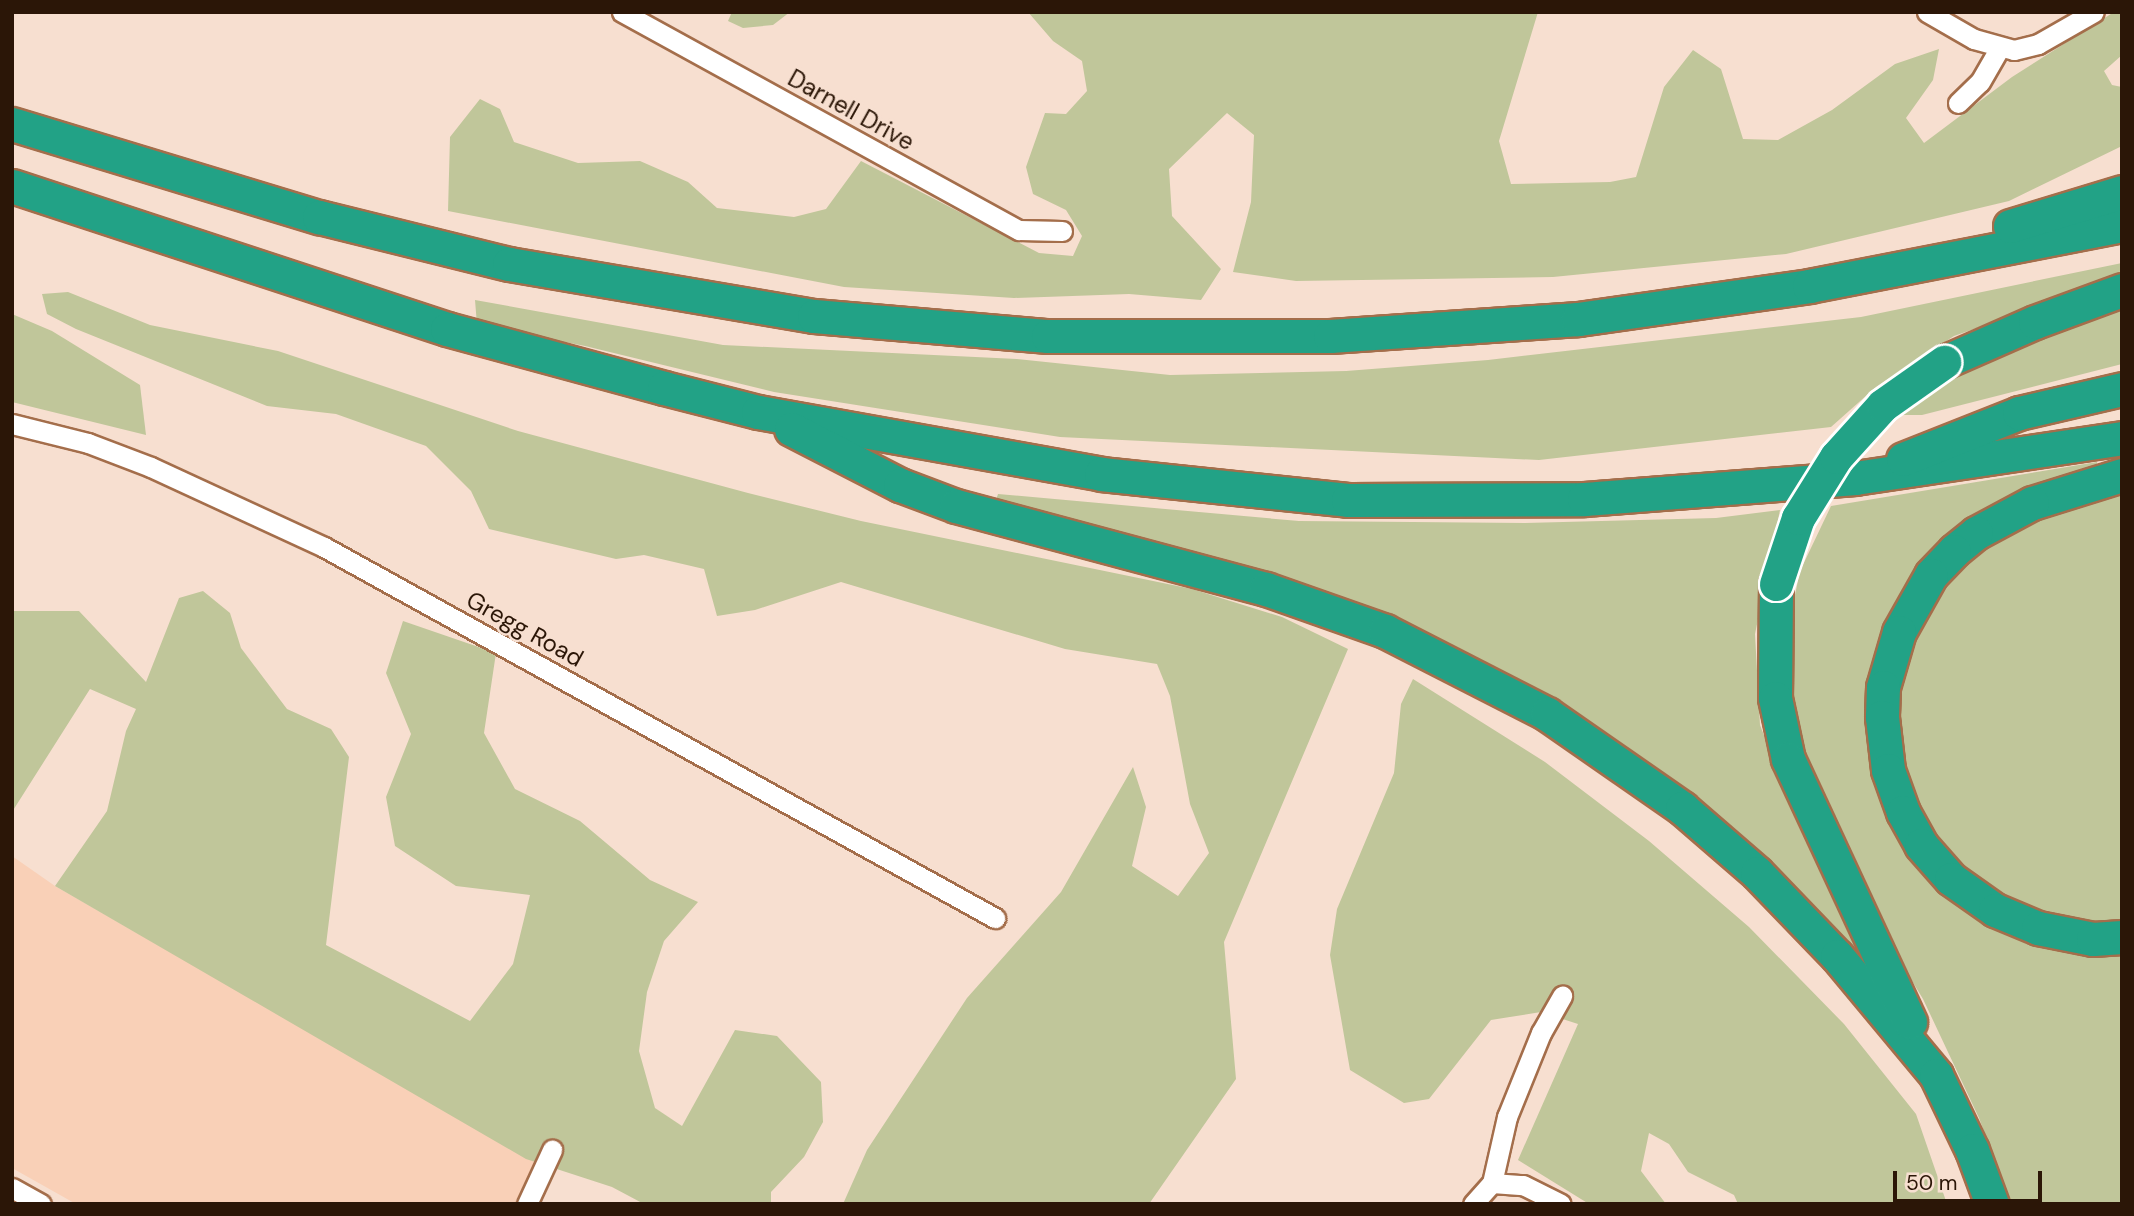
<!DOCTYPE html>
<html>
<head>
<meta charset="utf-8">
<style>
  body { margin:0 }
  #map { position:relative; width:2134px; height:1216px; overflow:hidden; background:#f7dfd0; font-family:"DM Sans",sans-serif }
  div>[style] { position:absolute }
  .built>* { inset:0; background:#f9d0b7 }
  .green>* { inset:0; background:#c0c69a }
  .roads { filter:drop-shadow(2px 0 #a46e4b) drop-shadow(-2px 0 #a46e4b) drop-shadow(0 2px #a46e4b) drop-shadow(0 -2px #a46e4b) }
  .minor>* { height:19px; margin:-9.5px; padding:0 9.5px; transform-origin:9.5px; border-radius:9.5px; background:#fff }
  .motorway>* { height:33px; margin:-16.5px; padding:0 16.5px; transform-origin:16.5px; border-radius:16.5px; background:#22a286 }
  .bridges { filter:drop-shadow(2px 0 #fff) drop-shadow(-2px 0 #fff) drop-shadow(0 2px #fff) drop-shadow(0 -2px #fff) }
  .motorway-bridge>* { height:33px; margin:-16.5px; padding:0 16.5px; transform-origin:16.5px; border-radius:16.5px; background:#22a286 }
  span { translate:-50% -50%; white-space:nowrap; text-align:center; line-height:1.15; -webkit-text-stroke:5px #f7dfd0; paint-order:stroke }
  .street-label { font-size:24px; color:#2b1607 }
  .frame { position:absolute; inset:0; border:14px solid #2b1607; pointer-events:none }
  .scale { position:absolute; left:1893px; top:1171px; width:149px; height:32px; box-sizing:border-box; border:4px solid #2b1607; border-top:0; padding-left:9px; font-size:21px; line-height:24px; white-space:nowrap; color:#2b1607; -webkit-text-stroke:5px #f7dfd0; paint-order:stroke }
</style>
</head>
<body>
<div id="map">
  <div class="built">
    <i style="clip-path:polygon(12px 856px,55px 886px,536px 1162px,516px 1204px,76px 1204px,12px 1168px)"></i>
  </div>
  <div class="green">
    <i style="clip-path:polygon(732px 12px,790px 12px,773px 25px,743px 28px,728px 21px)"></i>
    <i style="clip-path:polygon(1028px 12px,1538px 12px,1499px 141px,1511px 184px,1610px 182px,1636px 177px,1664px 87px,1693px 50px,1721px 69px,1743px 139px,1778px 140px,1832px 110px,1895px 64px,1939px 49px,1933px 80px,1906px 118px,1924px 143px,2012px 77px,2114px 12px,2122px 12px,2122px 55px,2104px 71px,2112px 85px,2122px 87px,2122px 146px,2009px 201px,1786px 254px,1553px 277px,1296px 281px,1233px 272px,1251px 202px,1254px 135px,1227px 113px,1169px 169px,1172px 216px,1221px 269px,1201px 300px,1129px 294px,1014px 298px,844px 287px,448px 211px,450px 137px,480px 99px,500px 109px,514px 142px,578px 163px,640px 161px,688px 182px,717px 208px,794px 217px,826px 209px,861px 161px,1039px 253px,1073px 256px,1082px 236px,1066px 210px,1033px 194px,1026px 167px,1045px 113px,1066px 114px,1087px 91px,1082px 61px,1053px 41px)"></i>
    <i style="clip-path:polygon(2122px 263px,2122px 277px,1954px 336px,1876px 387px,1831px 427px,1539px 460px,1060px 437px,774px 392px,585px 346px,477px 325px,475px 300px,723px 345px,1017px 359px,1170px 375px,1346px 371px,1488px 360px,1861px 317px)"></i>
    <i style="clip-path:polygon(68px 292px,150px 325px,278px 351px,518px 431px,748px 493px,861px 521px,1192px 589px,1282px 617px,1348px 649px,1224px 942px,1236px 1079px,1149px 1204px,843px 1204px,867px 1150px,967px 998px,1061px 892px,1133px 767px,1146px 807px,1132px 866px,1178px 896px,1209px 853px,1190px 804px,1170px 696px,1157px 664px,1065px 649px,841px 582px,755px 610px,717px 616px,704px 569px,644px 555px,616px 559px,489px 529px,471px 491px,426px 446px,336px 414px,267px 406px,76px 329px,47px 314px,42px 294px)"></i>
    <i style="clip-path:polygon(2122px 299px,2122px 364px,1922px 415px,1899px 415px,1978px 361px)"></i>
    <i style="clip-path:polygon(12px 314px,52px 331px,140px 385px,146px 435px,12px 402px)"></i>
    <i style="clip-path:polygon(2097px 462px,2096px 472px,1930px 561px,1877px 745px,1935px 876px,2122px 948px,2122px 1204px,2011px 1204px,1979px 1118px,1923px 999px,1866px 905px,1791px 726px,1783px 652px,1800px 571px,1831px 506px)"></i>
    <i style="clip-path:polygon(2122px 491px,2122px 928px,2047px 921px,1967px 879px,1905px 798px,1894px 754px,1903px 650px,1938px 589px,2005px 526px)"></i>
    <i style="clip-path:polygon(998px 494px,1299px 521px,1525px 523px,1716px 518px,1780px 510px,1755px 634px,1760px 725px,1792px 808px,1874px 968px,1866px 970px,1509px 679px,994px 506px)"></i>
    <i style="clip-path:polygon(203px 591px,230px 613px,241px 648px,287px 709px,331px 729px,349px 757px,326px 945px,470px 1021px,513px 964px,530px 895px,456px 886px,395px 846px,386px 797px,411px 734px,386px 673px,403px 621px,496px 653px,484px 733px,515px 789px,580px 821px,650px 880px,698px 902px,664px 941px,647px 992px,639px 1051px,655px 1108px,682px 1126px,735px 1030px,777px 1036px,821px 1082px,823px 1122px,804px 1157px,771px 1192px,771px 1204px,644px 1204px,612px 1187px,526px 1159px,55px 886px,107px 811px,126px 731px,136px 709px,90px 689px,12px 812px,12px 611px,79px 611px,146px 682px,179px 598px)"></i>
    <i style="clip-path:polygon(1413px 679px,1545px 762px,1649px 841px,1749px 927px,1844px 1024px,1916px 1114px,1947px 1204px,1738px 1204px,1734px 1195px,1688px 1172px,1669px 1144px,1649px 1133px,1641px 1171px,1666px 1204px,1589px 1204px,1518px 1160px,1578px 1024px,1541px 1012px,1491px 1020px,1429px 1099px,1404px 1103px,1350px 1070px,1330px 955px,1337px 909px,1394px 773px,1401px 704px)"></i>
  </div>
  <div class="roads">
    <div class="minor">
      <i style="left:622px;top:12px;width:453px;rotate:28.8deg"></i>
      <i style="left:1019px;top:230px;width:43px;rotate:1.3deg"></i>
      <i style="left:1927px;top:12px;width:54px;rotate:29.9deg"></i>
      <i style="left:1974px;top:39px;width:41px;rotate:15.4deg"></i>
      <i style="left:2014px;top:50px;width:25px;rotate:-14deg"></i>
      <i style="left:2038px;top:44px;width:64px;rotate:-29.7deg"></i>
      <i style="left:1958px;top:103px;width:30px;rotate:-44deg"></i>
      <i style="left:1980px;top:82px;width:38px;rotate:-60deg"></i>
      <i style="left:12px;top:424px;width:78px;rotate:14deg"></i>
      <i style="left:88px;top:443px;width:67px;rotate:20.9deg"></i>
      <i style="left:151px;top:467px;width:191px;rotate:24.8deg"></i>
      <i style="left:324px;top:547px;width:767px;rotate:28.94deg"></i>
      <i style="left:1492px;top:1183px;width:68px;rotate:-77.2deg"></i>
      <i style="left:1507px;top:1117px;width:91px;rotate:-68deg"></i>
      <i style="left:1541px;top:1033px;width:43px;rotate:-60.4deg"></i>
      <i style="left:1492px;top:1183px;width:31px;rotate:4deg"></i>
      <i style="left:1523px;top:1185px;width:42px;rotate:26.6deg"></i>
      <i style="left:12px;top:1188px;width:33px;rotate:29deg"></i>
      <i style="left:527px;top:1204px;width:60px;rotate:-65.2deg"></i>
      <i style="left:1473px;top:1204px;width:28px;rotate:-48deg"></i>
    </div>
    <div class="motorway">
      <i style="left:12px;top:124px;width:321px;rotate:16.9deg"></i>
      <i style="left:319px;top:217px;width:196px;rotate:13.9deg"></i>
      <i style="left:509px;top:264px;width:309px;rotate:9.7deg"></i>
      <i style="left:814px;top:316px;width:235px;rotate:4.9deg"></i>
      <i style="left:1048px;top:336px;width:282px"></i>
      <i style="left:1330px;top:336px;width:249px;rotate:-3.9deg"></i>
      <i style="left:1578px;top:319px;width:233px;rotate:-8.1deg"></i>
      <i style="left:1809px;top:286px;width:319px;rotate:-11deg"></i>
      <i style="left:12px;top:186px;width:458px;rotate:18.2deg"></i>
      <i style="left:447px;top:329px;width:225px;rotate:15.2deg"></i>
      <i style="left:664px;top:388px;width:97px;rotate:14.3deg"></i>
      <i style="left:758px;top:412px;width:349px;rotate:10.2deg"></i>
      <i style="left:1101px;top:474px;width:248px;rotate:6deg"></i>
      <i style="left:1348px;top:500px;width:236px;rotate:-0.2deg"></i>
      <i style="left:1584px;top:499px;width:272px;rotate:-4.4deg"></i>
      <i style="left:1855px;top:478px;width:270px;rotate:-8.5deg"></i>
      <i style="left:2010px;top:226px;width:117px;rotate:-16.9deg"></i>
      <i style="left:1944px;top:362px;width:99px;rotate:-23.7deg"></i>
      <i style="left:2035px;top:322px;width:93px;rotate:-20.2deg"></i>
      <i style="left:791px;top:429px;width:123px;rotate:27.2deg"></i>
      <i style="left:900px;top:485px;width:60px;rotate:20.6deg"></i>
      <i style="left:956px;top:506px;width:321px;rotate:15deg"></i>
      <i style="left:1266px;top:589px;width:126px;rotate:19.4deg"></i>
      <i style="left:1385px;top:631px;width:182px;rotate:27.1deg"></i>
      <i style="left:1547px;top:714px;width:165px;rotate:34.8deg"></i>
      <i style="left:1682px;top:808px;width:99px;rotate:40.9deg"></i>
      <i style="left:1757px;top:873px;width:115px;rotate:46.1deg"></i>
      <i style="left:1837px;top:956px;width:155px;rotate:50.2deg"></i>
      <i style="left:1936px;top:1075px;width:83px;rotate:64.4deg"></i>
      <i style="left:1972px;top:1150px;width:58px;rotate:69.7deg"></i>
      <i style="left:1903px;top:459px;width:125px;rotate:-21.6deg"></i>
      <i style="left:2019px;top:413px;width:106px;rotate:-13.1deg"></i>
      <i style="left:2122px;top:475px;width:94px;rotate:162.7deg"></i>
      <i style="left:2032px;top:503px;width:64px;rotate:151.8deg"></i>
      <i style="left:1976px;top:533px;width:28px;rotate:141deg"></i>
      <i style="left:1954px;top:551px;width:33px;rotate:134deg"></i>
      <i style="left:1931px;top:575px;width:65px;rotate:119.3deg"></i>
      <i style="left:1899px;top:632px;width:57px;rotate:106.2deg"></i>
      <i style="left:1883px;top:687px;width:30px;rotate:92deg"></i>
      <i style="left:1882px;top:717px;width:53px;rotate:83.5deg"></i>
      <i style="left:1888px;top:770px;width:45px;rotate:70.3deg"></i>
      <i style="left:1903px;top:812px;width:38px;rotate:61deg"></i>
      <i style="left:1921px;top:845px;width:45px;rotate:48.6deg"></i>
      <i style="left:1951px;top:879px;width:54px;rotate:35.2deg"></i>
      <i style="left:1995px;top:910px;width:47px;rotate:22.7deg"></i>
      <i style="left:2038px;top:928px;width:56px;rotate:11.3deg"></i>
      <i style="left:2093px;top:939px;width:29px;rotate:-4deg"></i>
      <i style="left:1776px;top:584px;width:114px;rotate:90.5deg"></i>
      <i style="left:1775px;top:698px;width:62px;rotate:78deg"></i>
      <i style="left:1788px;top:759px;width:290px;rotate:65.1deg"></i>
    </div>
  </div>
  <div class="bridges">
    <div class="motorway-bridge">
      <i style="left:1776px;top:584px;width:70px;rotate:-71.6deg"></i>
      <i style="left:1798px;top:518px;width:72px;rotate:-58.1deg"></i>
      <i style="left:1836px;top:457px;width:70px;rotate:-47.9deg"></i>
      <i style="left:1883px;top:405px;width:75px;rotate:-35.2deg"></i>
    </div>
  </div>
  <div class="street-label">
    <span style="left:851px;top:110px;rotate:29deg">Darnell Drive</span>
    <span style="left:525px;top:629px;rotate:29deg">Gregg Road</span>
  </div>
  <div class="frame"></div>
  <div class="scale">50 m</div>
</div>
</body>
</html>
